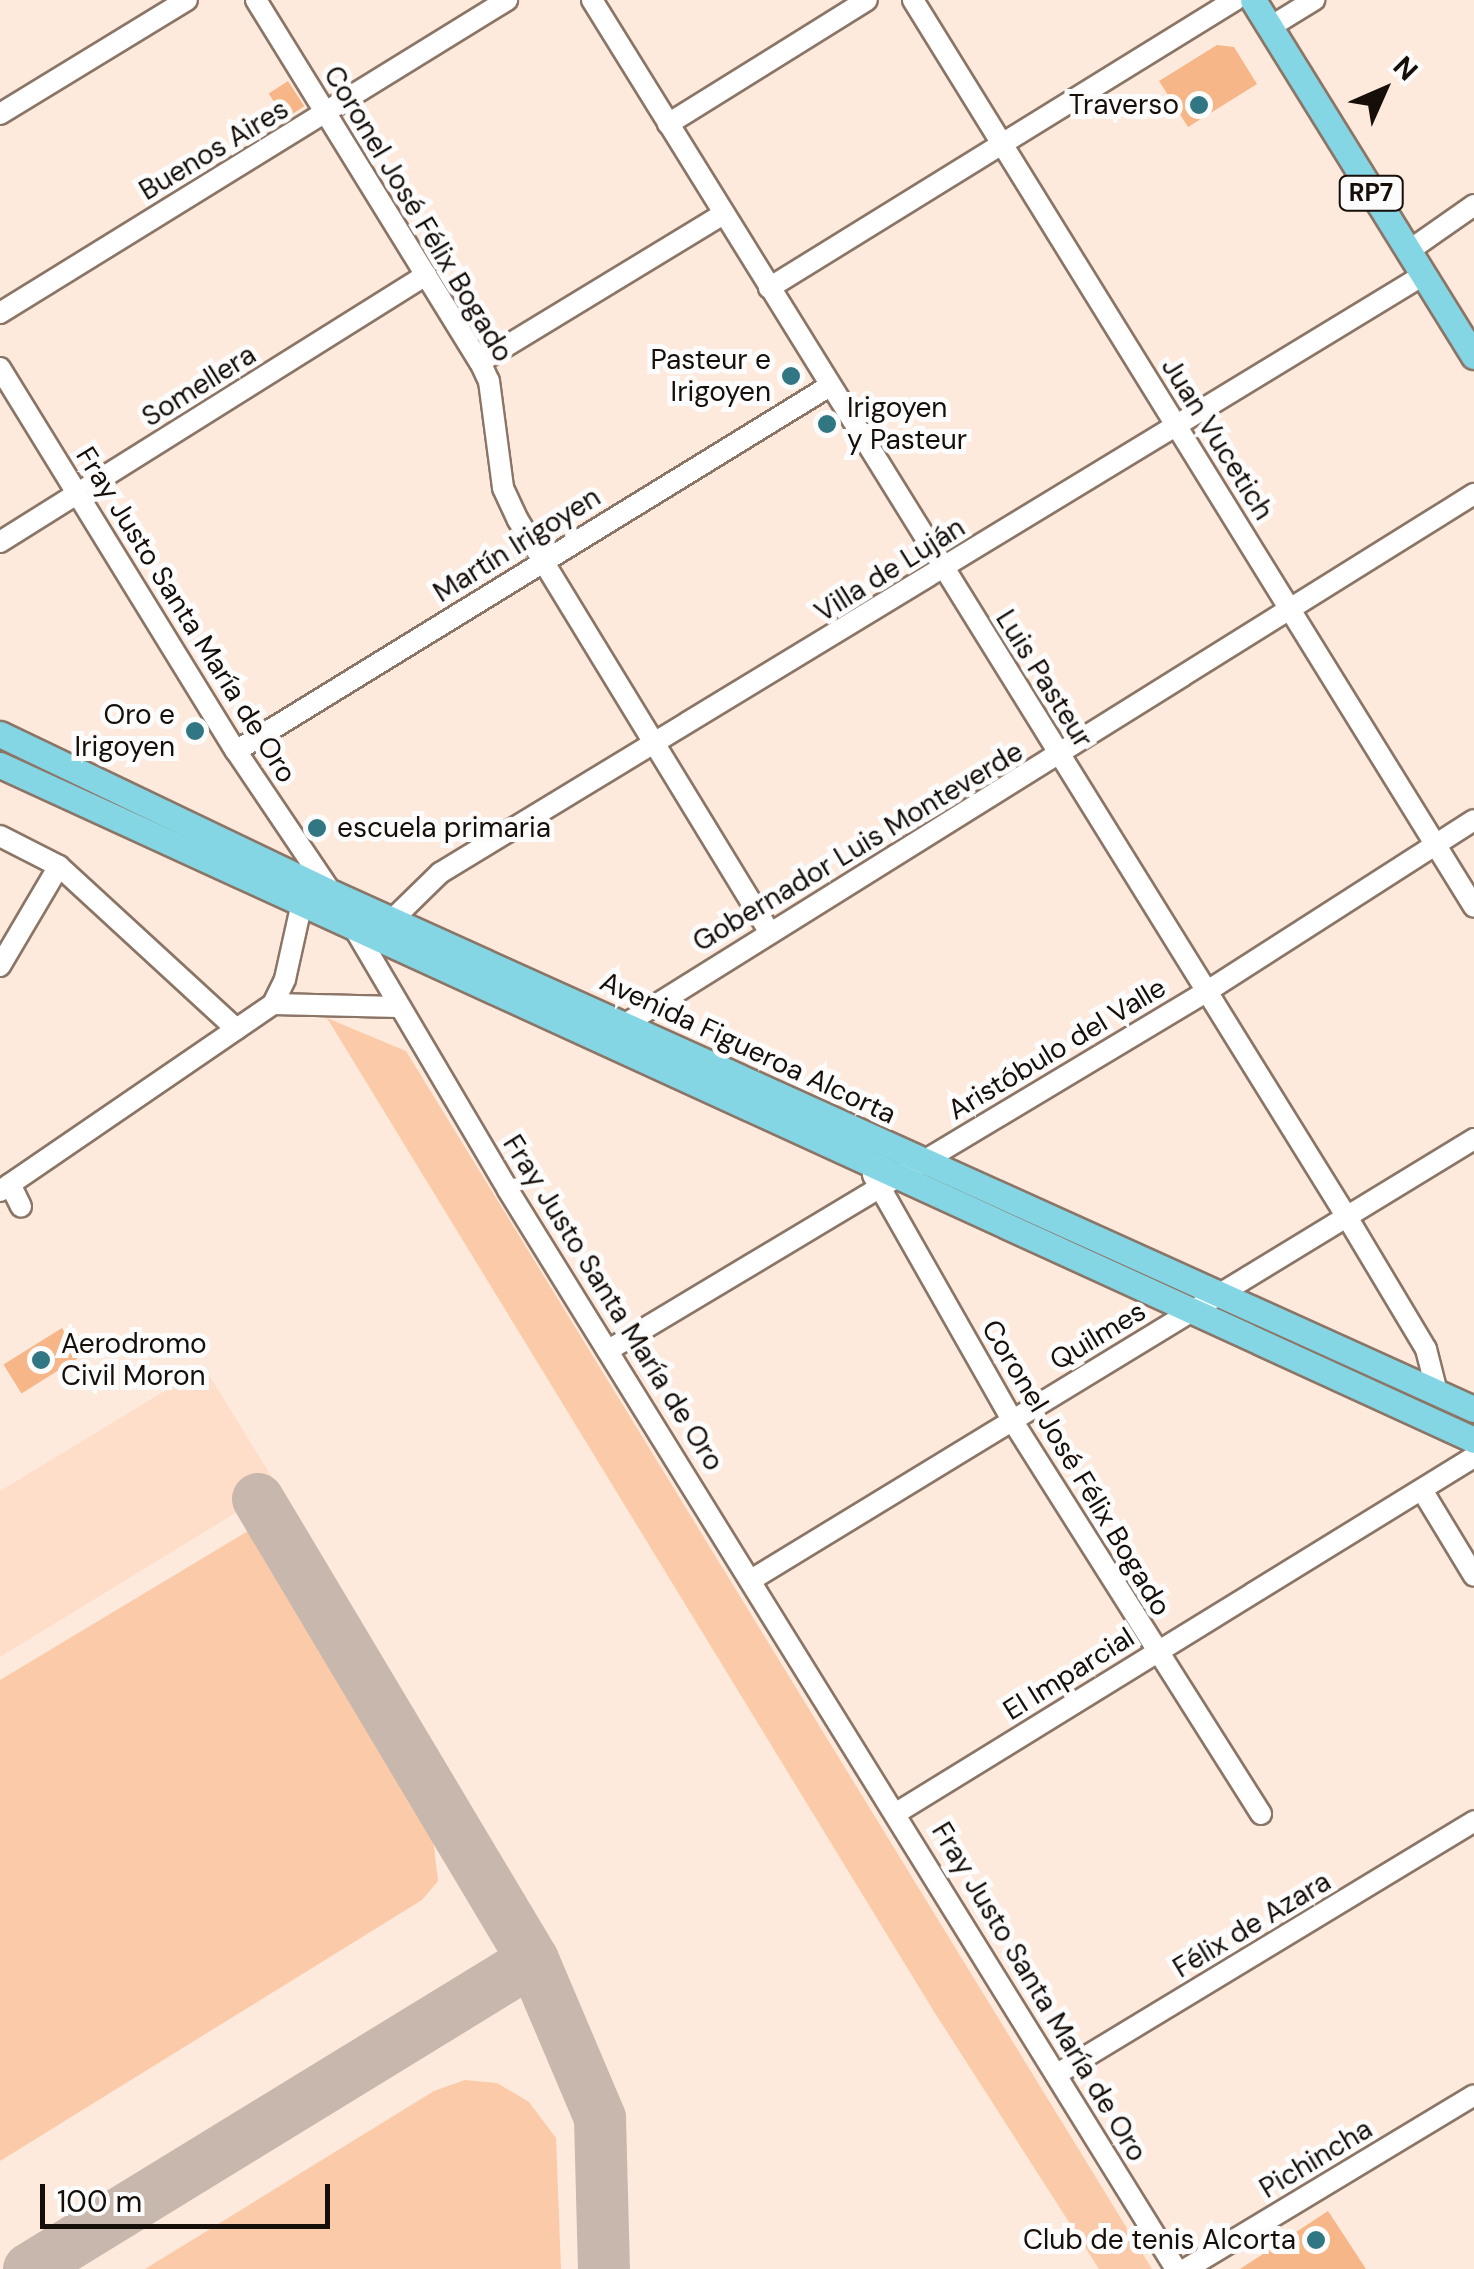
<!DOCTYPE html>
<html>
<head>
<meta charset="utf-8">
<style>
  body { margin:0 }
  #map { position:relative; width:1474px; height:2269px; overflow:hidden; background:#feeadd; font-family:"DM Sans",sans-serif }
  div>[style] { position:absolute }
  .built>* { inset:0; background:#fedec9 }
  .green>* { inset:0; background:#fbcba9 }
  .taxiway>* { height:52px; margin:-26px; padding:0 26px; transform-origin:26px; border-radius:26px; background:#c8b7ac }
  .building>* { inset:0; background:#f7b687; transform-origin:0 0 }
  .roads { filter:drop-shadow(2px 0 #8b7566) drop-shadow(-2px 0 #8b7566) drop-shadow(0 2px #8b7566) drop-shadow(0 -2px #8b7566) }
  .minor>* { height:20px; margin:-10px; padding:0 10px; transform-origin:10px; border-radius:10px; background:#fff }
  .major>* { height:25px; margin:-12.5px; padding:0 12.5px; transform-origin:12.5px; border-radius:12.5px; background:#85d6e5 }
  .dots>* { width:28px; height:28px; translate:-50% -50%; box-sizing:border-box; border:5px solid #fcfcfc; border-radius:50% }
  span { translate:-50% -50%; white-space:nowrap; text-align:center; line-height:1.15; -webkit-text-stroke:10px #fcfcfc; paint-order:stroke }
  .shield-label span { padding:2px 8px; background:#fcfcfc; border:2px solid; border-radius:8px; -webkit-text-stroke-width:0 }
  .shield-label { font-size:25px; color:#160e09; font-weight:700 }
  .poi-label { font-size:28px; color:#160e09 }
  .right { translate:-100% -50%; text-align:right }
  .left { translate:0 -50%; text-align:left }
  .street-label { font-size:28px; color:#160e09 }
  .north { position:absolute; left:1334px; top:40px; width:100px; height:100px; -webkit-text-stroke:8px #fcfcfc; paint-order:stroke; rotate:45deg; font-size:28px; font-weight:700; line-height:40px; text-align:center; color:#160e09 }
  .north::after { content:''; display:block; margin:auto; width:35px; height:45px; background:#160e09; clip-path:polygon(50% 0,100% 100%,50% 72%,0 100%) }
  .scale { position:absolute; left:40px; top:2184px; width:290px; height:45px; box-sizing:border-box; border:5px solid #160e09; border-top:0; padding-left:12px; font-size:30px; line-height:35px; white-space:nowrap; color:#160e09; -webkit-text-stroke:8px #fcfcfc; paint-order:stroke }
</style>
</head>
<body>
<div id="map">
  <div class="built">
    <i style="clip-path:polygon(204px 1367px,278px 1487px,0 1657px,0 1491px)"></i>
  </div>
  <div class="green">
    <i style="clip-path:polygon(327px 1018px,406px 1051px,1152px 2269px,1099px 2269px,933px 2010px)"></i>
    <i style="clip-path:polygon(248px 1531px,431px 1821px,438px 1881px,422px 1900px,0 2161px,0 1680px)"></i>
    <i style="clip-path:polygon(465px 2080px,497px 2083px,529px 2102px,556px 2138px,561px 2269px,145px 2269px,434px 2091px)"></i>
  </div>
  <div class="taxiway">
    <i style="left:258px;top:1499px;width:537px;rotate:59.18deg"></i>
    <i style="left:533px;top:1960px;width:172px;rotate:67deg"></i>
    <i style="left:600px;top:2118px;width:151px;rotate:88.5deg"></i>
    <i style="left:29px;top:2269px;width:591px;rotate:-31.51deg"></i>
  </div>
  <div class="building">
    <i style="clip-path:polygon(1217px 45px,1234px 47px,1257px 84px,1188px 127px,1159px 81px)"></i>
    <i style="left:288px;top:81px;width:30px;height:23px;rotate:57deg"></i>
    <i style="left:62px;top:1328px;width:34px;height:69px;rotate:58deg"></i>
    <i style="clip-path:polygon(1328px 2211px,1366px 2269px,1240px 2269px)"></i>
  </div>
  <div class="roads">
    <div class="minor">
      <i style="left:256px;top:0;width:426px;rotate:58.3deg"></i>
      <i style="left:480px;top:362px;width:21px;rotate:65deg"></i>
      <i style="left:489px;top:381px;width:108px;rotate:82.5deg"></i>
      <i style="left:503px;top:488px;width:35px;rotate:65deg"></i>
      <i style="left:518px;top:520px;width:484px;rotate:58.6deg"></i>
      <i style="left:592px;top:0;width:1432px;rotate:58.19deg"></i>
      <i style="left:1347px;top:1217px;width:154px;rotate:59.1deg"></i>
      <i style="left:1426px;top:1349px;width:44px;rotate:75.7deg"></i>
      <i style="left:913px;top:0;width:1066px;rotate:58.26deg"></i>
      <i style="left:1270px;top:27px;width:52px;rotate:-31.5deg"></i>
      <i style="left:0;top:114px;width:219px;rotate:-31.4deg"></i>
      <i style="left:668px;top:124px;width:234px;rotate:-31.9deg"></i>
      <i style="left:1407px;top:252px;width:82px;rotate:-35deg"></i>
      <i style="left:769px;top:288px;width:548px;rotate:-31.72deg"></i>
      <i style="left:0;top:313px;width:596px;rotate:-31.69deg"></i>
      <i style="left:480px;top:362px;width:283px;rotate:-31.3deg"></i>
      <i style="left:0;top:368px;width:450px;rotate:58.4deg"></i>
      <i style="left:236px;top:751px;width:174px;rotate:56deg"></i>
      <i style="left:0;top:542px;width:503px;rotate:-32.08deg"></i>
      <i style="left:236px;top:751px;width:695px;rotate:-31.59deg"></i>
      <i style="left:0;top:836px;width:66px;rotate:27deg"></i>
      <i style="left:59px;top:866px;width:241px;rotate:42.6deg"></i>
      <i style="left:393px;top:919px;width:66px;rotate:-44.4deg"></i>
      <i style="left:440px;top:873px;width:1149px;rotate:-31.3deg"></i>
      <i style="left:351px;top:923px;width:310px;rotate:59.5deg"></i>
      <i style="left:508px;top:1190px;width:1269px;rotate:58.24deg"></i>
      <i style="left:0;top:966px;width:116px;rotate:-59.5deg"></i>
      <i style="left:273px;top:1004px;width:126px;rotate:1.4deg"></i>
      <i style="left:627px;top:1023px;width:999px;rotate:-31.99deg"></i>
      <i style="left:873px;top:1175px;width:282px;rotate:60.4deg"></i>
      <i style="left:1012px;top:1420px;width:466px;rotate:57.7deg"></i>
      <i style="left:10px;top:1184px;width:25px;rotate:64deg"></i>
      <i style="left:0;top:1191px;width:331px;rotate:-34.4deg"></i>
      <i style="left:273px;top:1004px;width:28px;rotate:-64deg"></i>
      <i style="left:285px;top:979px;width:88px;rotate:-77.5deg"></i>
      <i style="left:612px;top:1348px;width:693px;rotate:-30.94deg"></i>
      <i style="left:1206px;top:992px;width:318px;rotate:-32.7deg"></i>
      <i style="left:1422px;top:1490px;width:100px;rotate:58.8deg"></i>
      <i style="left:751px;top:1580px;width:847px;rotate:-31.38deg"></i>
      <i style="left:898px;top:1812px;width:677px;rotate:-31.65deg"></i>
      <i style="left:1057px;top:2074px;width:488px;rotate:-31.2deg"></i>
      <i style="left:1186px;top:2269px;width:336px;rotate:-31.1deg"></i>
    </div>
    <div class="major">
      <i style="left:1253px;top:0;width:419px;rotate:58.2deg"></i>
      <i style="left:0;top:734px;width:368px;rotate:25.6deg"></i>
      <i style="left:332px;top:893px;width:1253px;rotate:24.32deg"></i>
      <i style="left:0;top:765px;width:1621px;rotate:24.6deg"></i>
    </div>
  </div>
  <div class="dots">
    <i style="left:1199px;top:105px;background:#307683"></i>
    <i style="left:791px;top:376px;background:#307683"></i>
    <i style="left:827px;top:424px;background:#307683"></i>
    <i style="left:195px;top:731px;background:#307683"></i>
    <i style="left:317px;top:828px;background:#307683"></i>
    <i style="left:41px;top:1360px;background:#307683"></i>
    <i style="left:1316px;top:2240px;background:#307683"></i>
  </div>
  <div class="shield-label">
    <span style="left:1371px;top:193px">RP7</span>
  </div>
  <div class="poi-label">
    <span class="right" style="left:1179px;top:105px">Traverso</span>
    <span class="right" style="left:771px;top:376px">Pasteur e<br>Irigoyen</span>
    <span class="left" style="left:847px;top:424px">Irigoyen<br>y Pasteur</span>
    <span class="right" style="left:175px;top:731px">Oro e<br>Irigoyen</span>
    <span class="left" style="left:337px;top:828px">escuela primaria</span>
    <span class="left" style="left:61px;top:1360px">Aerodromo<br>Civil Moron</span>
    <span class="right" style="left:1296px;top:2240px">Club de tenis Alcorta</span>
  </div>
  <div class="street-label">
    <span style="left:214px;top:150px;rotate:-31deg">Buenos Aires</span>
    <span style="left:418px;top:214px;rotate:59deg">Coronel José Félix Bogado</span>
    <span style="left:199px;top:386px;rotate:-32deg">Somellera</span>
    <span style="left:1217px;top:439px;rotate:58deg">Juan Vucetich</span>
    <span style="left:517px;top:545px;rotate:-32deg">Martín Irigoyen</span>
    <span style="left:890px;top:570px;rotate:-32deg">Villa de Luján</span>
    <span style="left:186px;top:615px;rotate:58deg">Fray Justo Santa María de Oro</span>
    <span style="left:1044px;top:679px;rotate:58deg">Luis Pasteur</span>
    <span style="left:858px;top:847px;rotate:-31deg">Gobernador Luis Monteverde</span>
    <span style="left:748px;top:1048px;rotate:25deg">Avenida Figueroa Alcorta</span>
    <span style="left:1057px;top:1049px;rotate:-31deg">Aristóbulo del Valle</span>
    <span style="left:613px;top:1303px;rotate:58deg">Fray Justo Santa María de Oro</span>
    <span style="left:1098px;top:1336px;rotate:-31deg">Quilmes</span>
    <span style="left:1076px;top:1468px;rotate:59deg">Coronel José Félix Bogado</span>
    <span style="left:1069px;top:1674px;rotate:-32deg">El Imparcial</span>
    <span style="left:1252px;top:1925px;rotate:-31deg">Félix de Azara</span>
    <span style="left:1039px;top:1992px;rotate:59deg">Fray Justo Santa María de Oro</span>
    <span style="left:1316px;top:2159px;rotate:-31deg">Pichincha</span>
  </div>
  <div class="north">N</div>
  <div class="scale">100 m</div>
</div>
</body>
</html>
